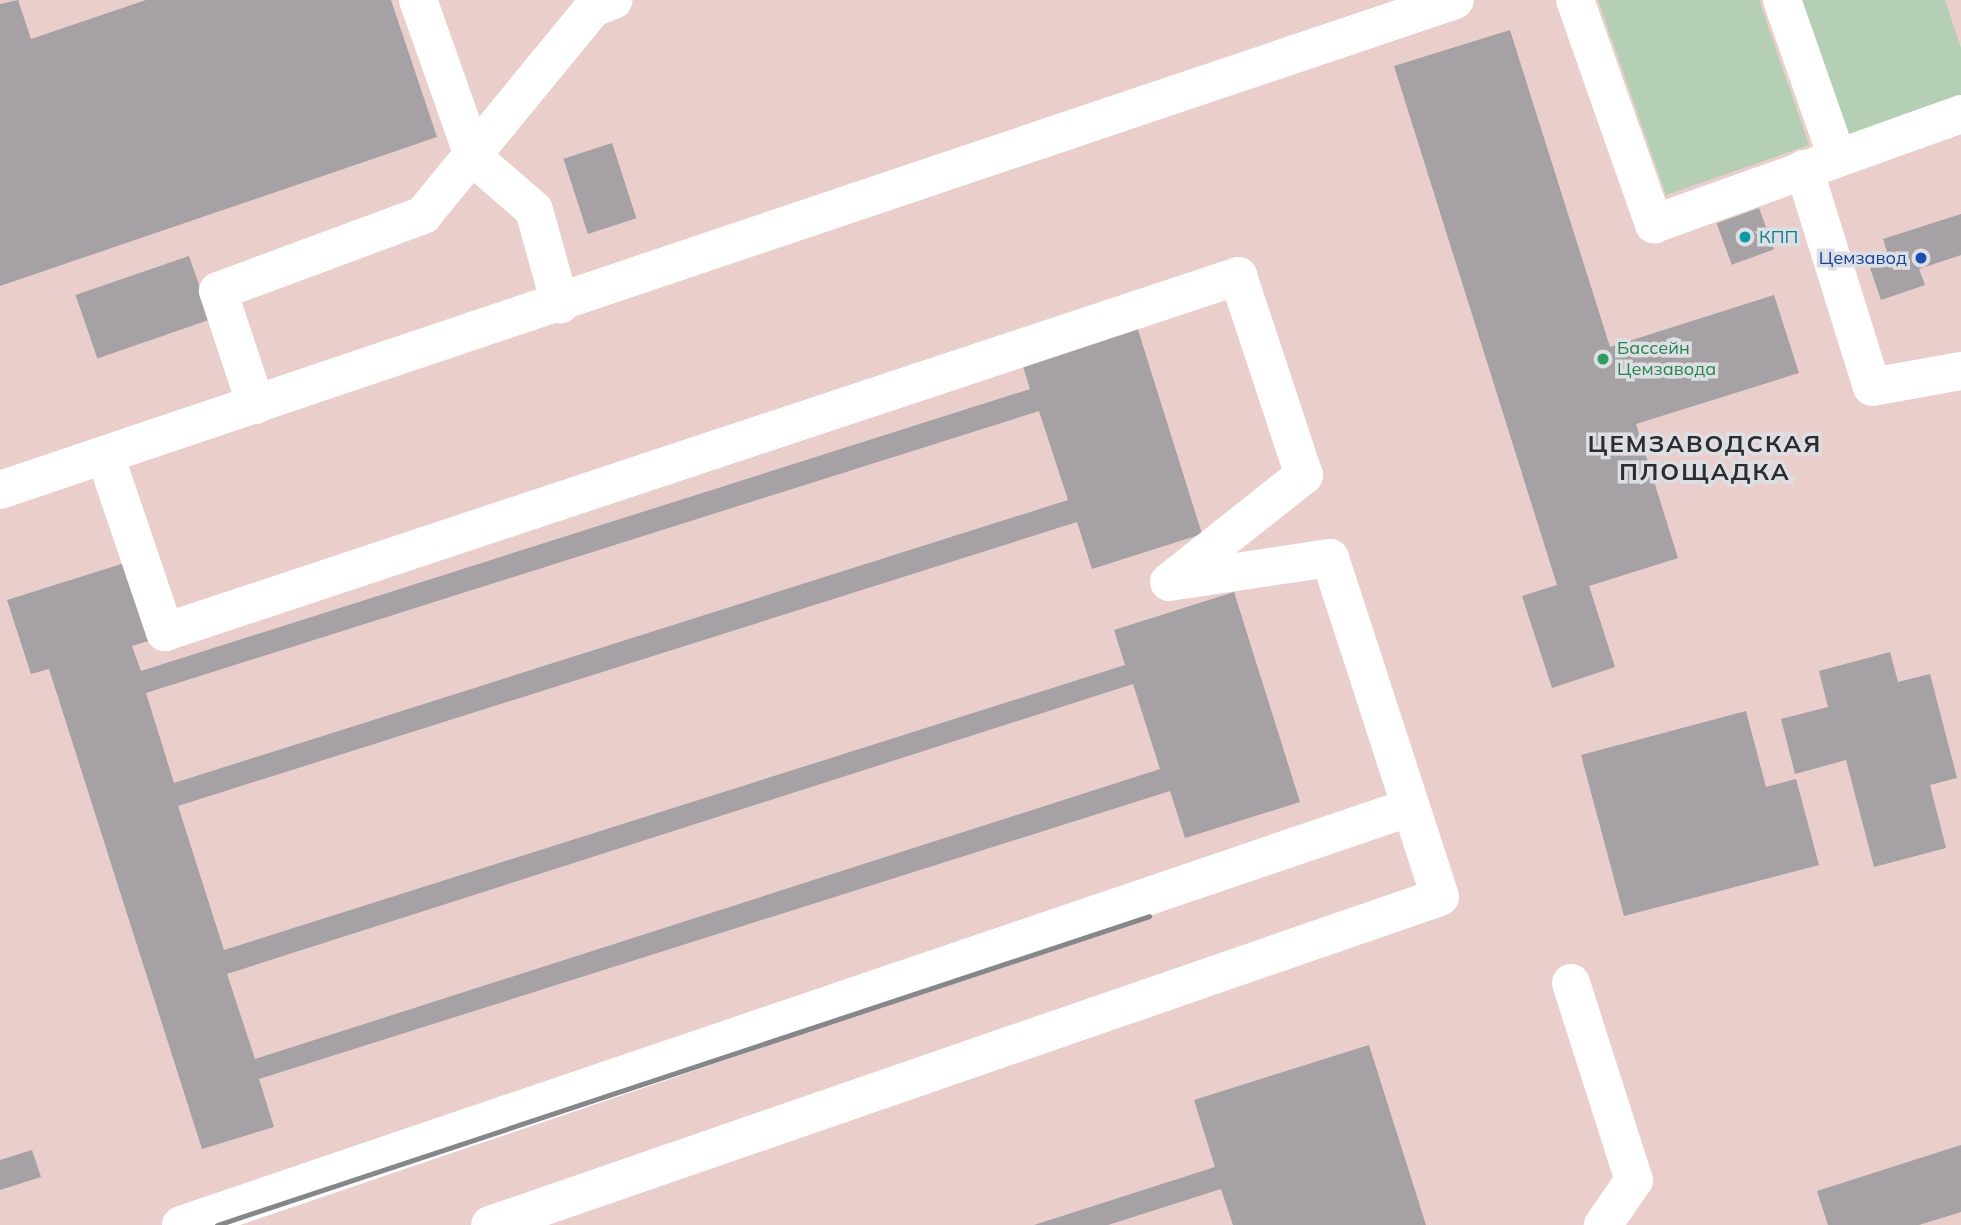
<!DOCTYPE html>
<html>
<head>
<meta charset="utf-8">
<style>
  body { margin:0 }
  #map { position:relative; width:1961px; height:1225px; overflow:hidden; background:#dddfe4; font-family:Mulish,sans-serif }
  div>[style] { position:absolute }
  .industrial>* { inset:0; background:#e9cecc; transform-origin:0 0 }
  .green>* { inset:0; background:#b4cfb3 }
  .building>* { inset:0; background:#a6a1a4; transform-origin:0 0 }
  .minor>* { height:38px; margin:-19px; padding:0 19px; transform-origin:19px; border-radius:19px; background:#fff }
  .rail>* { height:5px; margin:-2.5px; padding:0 2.5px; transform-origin:2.5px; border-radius:2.5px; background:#85878a }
  .dots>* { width:19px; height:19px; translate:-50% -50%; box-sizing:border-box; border:4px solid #dddfe4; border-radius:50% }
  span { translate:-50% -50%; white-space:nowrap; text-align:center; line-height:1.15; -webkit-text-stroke:7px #dddfe4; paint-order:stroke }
  .culture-label { font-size:18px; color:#0d838f }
  .left { translate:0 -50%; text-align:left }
  .transit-label { font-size:18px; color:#164399 }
  .right { translate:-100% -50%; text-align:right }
  .leisure-label { font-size:18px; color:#27864d }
  .district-label { font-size:24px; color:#2d2d2f; font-weight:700; letter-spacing:2px }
</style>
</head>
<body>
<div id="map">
  <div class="industrial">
    <i style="left:0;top:0;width:1961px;height:1225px"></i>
  </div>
  <div class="green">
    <i style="clip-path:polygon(1598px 0,1759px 0,1809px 145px,1666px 195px)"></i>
    <i style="clip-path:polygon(1800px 0,1945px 0,1961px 48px,1961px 97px,1847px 136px)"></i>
  </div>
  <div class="building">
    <i style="clip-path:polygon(18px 0,31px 39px,146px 0,391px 0,437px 137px,0 286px,0 4px)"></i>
    <i style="clip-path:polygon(1510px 30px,1610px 347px,1774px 295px,1799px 373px,1636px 424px,1678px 558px,1589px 586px,1615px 667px,1552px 688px,1522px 596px,1557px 585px,1394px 66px)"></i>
    <i style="left:612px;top:143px;width:79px;height:51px;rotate:72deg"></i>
    <i style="left:1759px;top:208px;width:44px;height:45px;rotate:70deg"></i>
    <i style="clip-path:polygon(1961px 214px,1961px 255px,1919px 269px,1925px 285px,1881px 300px,1870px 268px,1890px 261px,1883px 239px)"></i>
    <i style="left:189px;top:256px;width:67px;height:120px;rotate:71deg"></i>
    <i style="clip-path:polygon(evenodd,1134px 317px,1202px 534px,1092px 569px,1077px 522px,178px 806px,224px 950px,1125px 665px,1114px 630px,1234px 592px,1300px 802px,1185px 838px,1170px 791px,259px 1079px,274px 1127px,202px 1149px,49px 669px,31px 674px,7px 600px,131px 561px,155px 639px,132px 646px,141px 671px,1030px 389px,1019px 354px,1134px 317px,1039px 411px,1068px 500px,174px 783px,146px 693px,1039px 411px,1134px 317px,1133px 684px,1160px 769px,255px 1059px,227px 974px,1133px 684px)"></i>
    <i style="clip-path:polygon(1890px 652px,1898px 682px,1930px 674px,1957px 778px,1930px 785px,1946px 848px,1874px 867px,1846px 760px,1795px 774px,1781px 719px,1828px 707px,1819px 671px)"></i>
    <i style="clip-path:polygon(1746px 711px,1766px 787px,1796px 779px,1819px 865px,1624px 916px,1581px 755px)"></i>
    <i style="clip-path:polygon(1369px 1045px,1426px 1225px,1233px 1225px,1221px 1189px,1108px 1225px,1034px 1225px,1215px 1167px,1194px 1100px)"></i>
    <i style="clip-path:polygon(1961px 1145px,1961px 1212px,1919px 1225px,1828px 1225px,1817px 1191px)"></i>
    <i style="clip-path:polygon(32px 1150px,41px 1177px,0 1190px,0 1160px)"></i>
  </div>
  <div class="minor">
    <i style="left:418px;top:0;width:168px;rotate:70.5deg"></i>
    <i style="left:474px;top:158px;width:79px;rotate:40.9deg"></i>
    <i style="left:534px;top:210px;width:98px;rotate:74.5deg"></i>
    <i style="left:1575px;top:0;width:238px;rotate:70.6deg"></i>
    <i style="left:1654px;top:224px;width:326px;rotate:-19.7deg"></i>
    <i style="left:1782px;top:0;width:166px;rotate:70.7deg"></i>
    <i style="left:1804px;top:169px;width:228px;rotate:72.7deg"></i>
    <i style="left:1872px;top:387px;width:90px;rotate:-10.2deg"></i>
    <i style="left:256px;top:405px;width:120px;rotate:-108.4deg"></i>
    <i style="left:218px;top:291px;width:219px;rotate:-20.3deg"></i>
    <i style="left:423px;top:215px;width:268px;rotate:-50.6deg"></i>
    <i style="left:593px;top:8px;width:22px;rotate:-21deg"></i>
    <i style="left:105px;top:455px;width:187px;rotate:71.3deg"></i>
    <i style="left:165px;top:632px;width:1131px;rotate:-18.35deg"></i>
    <i style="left:1238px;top:276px;width:210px;rotate:71.7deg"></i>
    <i style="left:1304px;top:475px;width:172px;rotate:141.6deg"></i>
    <i style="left:1169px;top:582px;width:163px;rotate:-8.5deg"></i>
    <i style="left:1330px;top:558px;width:356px;rotate:72deg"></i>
    <i style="left:1440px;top:897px;width:1005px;rotate:160.95deg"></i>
    <i style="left:0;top:490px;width:1535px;rotate:-18.61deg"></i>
    <i style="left:1571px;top:983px;width:207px;rotate:72.3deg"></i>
    <i style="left:1634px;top:1180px;width:55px;rotate:124.6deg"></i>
    <i style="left:181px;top:1225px;width:1299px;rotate:-18.77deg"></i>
  </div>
  <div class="rail">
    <i style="left:217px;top:1225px;width:982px;rotate:-18.34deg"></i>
  </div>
  <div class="dots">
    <i style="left:1745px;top:237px;background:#0f9aa8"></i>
    <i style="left:1921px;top:258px;background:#1a4fb4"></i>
    <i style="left:1603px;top:359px;background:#2e9e5b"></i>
  </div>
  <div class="culture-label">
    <span class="left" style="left:1759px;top:237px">КПП</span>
  </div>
  <div class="transit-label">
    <span class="right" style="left:1907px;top:258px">Цемзавод</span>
  </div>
  <div class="leisure-label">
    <span class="left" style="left:1617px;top:359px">Бассейн<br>Цемзавода</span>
  </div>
  <div class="district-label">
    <span style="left:1705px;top:458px">ЦЕМЗАВОДСКАЯ<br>ПЛОЩАДКА</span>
  </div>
</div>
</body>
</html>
